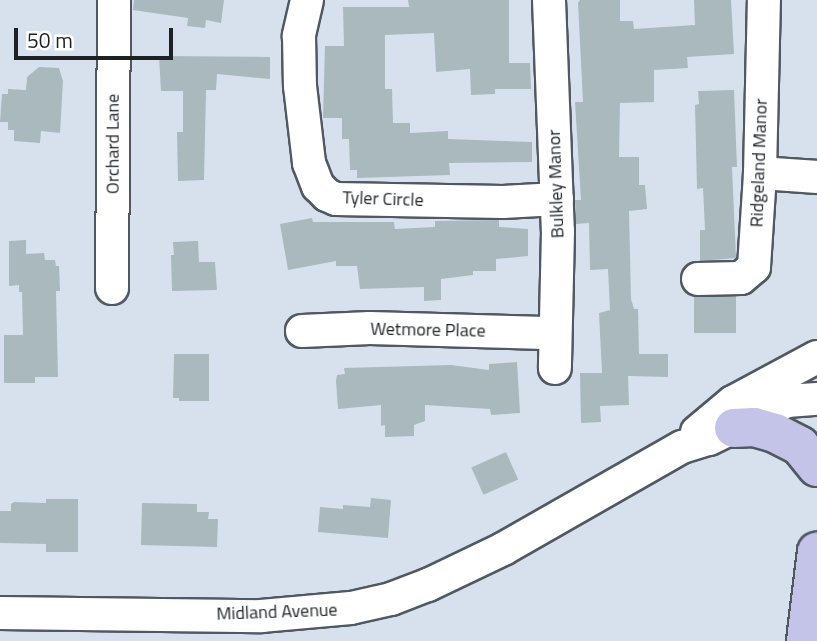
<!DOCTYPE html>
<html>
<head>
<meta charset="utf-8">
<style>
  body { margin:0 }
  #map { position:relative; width:817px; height:641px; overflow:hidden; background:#d7e1ed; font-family:"Titillium Web",sans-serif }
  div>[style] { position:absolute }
  .building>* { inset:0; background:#a9b9be; transform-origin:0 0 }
  .roads { filter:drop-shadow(2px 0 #505962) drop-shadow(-2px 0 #505962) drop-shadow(0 2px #505962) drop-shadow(0 -2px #505962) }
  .minor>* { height:32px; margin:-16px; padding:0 16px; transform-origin:16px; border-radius:16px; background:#fff }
  .major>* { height:38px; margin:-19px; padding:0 19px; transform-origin:19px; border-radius:19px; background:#c4c4e9 }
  span { translate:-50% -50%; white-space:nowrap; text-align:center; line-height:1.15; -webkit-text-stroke:7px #fff; paint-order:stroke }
  .street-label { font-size:18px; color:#1d2125 }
  .scale { position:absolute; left:14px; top:28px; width:159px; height:32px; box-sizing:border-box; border:4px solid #1d2125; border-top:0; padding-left:9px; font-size:21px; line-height:24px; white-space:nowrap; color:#1d2125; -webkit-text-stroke:5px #fff; paint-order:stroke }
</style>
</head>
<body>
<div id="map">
  <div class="building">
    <i style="clip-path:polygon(134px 0,224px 0,221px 23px,206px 20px,205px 28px,187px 26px,188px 18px,133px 10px)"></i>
    <i style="clip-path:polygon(408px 0,509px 0,509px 63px,530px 63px,531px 89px,495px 89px,495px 94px,471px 95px,470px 69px,436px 72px,434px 33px,385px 35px,385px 89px,392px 89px,393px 123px,410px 123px,410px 133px,448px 131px,448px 139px,532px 142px,532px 162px,449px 163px,450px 175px,357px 178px,357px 170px,350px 170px,349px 139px,342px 139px,342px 118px,323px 118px,325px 46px,344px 46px,343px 7px,409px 7px)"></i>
    <i style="clip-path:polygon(580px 0,620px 0,620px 21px,633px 21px,634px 29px,695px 25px,694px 0,731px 0,734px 54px,687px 57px,688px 68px,654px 70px,654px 102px,620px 103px,619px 157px,639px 157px,639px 185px,645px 185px,647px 209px,629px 211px,631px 299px,634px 309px,638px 309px,639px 354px,668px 354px,668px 377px,628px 376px,629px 405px,600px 406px,601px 422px,581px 423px,580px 373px,602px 373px,599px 313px,610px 310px,608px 269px,590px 270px,589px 223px,576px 224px,575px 200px,581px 200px,575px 102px,583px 102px,578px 3px)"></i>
    <i style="clip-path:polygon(159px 56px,270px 57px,270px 79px,217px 74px,216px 90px,206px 90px,204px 180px,178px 181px,177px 132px,183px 132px,183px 91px,161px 91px)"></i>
    <i style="clip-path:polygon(39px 67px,59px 68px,63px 81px,60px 133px,41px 131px,40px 143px,14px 141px,14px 130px,8px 130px,8px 122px,0 122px,2px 94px,8px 94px,8px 89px,26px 90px,27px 77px)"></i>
    <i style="clip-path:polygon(734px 90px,737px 167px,732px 167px,736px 258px,700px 261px,700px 230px,705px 230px,703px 188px,697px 189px,695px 105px,699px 104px,698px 91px)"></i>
    <i style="clip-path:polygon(312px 218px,313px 222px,394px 222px,395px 229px,435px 227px,435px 221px,499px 220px,499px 227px,528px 229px,528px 256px,496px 259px,496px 271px,473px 271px,473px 275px,441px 279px,441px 300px,424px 301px,424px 287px,360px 289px,357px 266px,336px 266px,336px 261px,288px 270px,280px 224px)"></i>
    <i style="clip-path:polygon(26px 240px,26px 254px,44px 253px,45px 260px,55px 260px,56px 266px,59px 266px,60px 291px,56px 291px,58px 377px,35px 377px,35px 383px,4px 383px,4px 335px,23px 335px,22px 292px,19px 292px,19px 285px,9px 286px,9px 241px)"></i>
    <i style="clip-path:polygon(198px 241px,199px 262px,215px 262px,217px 290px,172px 291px,171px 255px,174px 255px,173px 242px)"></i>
    <i style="left:694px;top:296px;width:42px;height:37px"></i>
    <i style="clip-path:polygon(174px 354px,209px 354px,209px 401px,179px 401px,179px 398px,173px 398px)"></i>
    <i style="clip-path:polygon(517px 362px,520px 413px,491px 415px,490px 409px,425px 405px,425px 421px,414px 425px,414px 436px,385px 437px,385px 425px,381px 426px,381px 405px,338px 409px,336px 381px,337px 375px,345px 374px,344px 368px,451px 365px,489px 370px,489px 364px)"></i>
    <i style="left:506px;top:452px;width:30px;height:38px;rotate:66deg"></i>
    <i style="clip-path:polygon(371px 498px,391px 500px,388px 538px,318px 532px,320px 507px,343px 509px,343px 505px,370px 507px)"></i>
    <i style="clip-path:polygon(46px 499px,78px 499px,78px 552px,46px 552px,46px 544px,0 543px,0 511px,11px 511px,11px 504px,14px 502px,46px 503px)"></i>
    <i style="clip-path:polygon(142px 503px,197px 504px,197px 512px,209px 512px,208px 519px,218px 519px,217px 547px,141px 545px)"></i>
  </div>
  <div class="roads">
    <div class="minor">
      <i style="left:307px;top:0;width:37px;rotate:103deg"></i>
      <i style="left:299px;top:36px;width:50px;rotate:88.9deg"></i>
      <i style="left:300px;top:86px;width:78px;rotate:83.3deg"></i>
      <i style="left:309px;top:163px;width:25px;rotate:69deg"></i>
      <i style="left:318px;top:186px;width:13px;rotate:45deg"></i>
      <i style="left:327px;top:195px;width:10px;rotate:24deg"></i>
      <i style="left:336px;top:199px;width:167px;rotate:1deg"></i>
      <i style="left:503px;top:202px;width:54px;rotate:-3.2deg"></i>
      <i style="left:549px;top:0;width:231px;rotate:87.8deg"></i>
      <i style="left:558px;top:231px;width:137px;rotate:91.3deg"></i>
      <i style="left:760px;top:173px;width:57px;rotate:4deg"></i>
      <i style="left:698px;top:279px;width:43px;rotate:-1.3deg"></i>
      <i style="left:741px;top:278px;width:17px;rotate:-40deg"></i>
      <i style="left:754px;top:267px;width:94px;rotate:-86.3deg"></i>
      <i style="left:760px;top:173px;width:173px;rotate:-88.7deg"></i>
      <i style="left:112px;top:288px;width:288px;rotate:-89.6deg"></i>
      <i style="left:302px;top:331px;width:68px;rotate:-2.5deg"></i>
      <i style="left:370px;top:328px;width:184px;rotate:1.6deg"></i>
      <i style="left:697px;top:432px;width:47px;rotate:-39.8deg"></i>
      <i style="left:733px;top:402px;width:95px;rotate:-28.2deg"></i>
      <i style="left:0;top:613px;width:261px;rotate:0.7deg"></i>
      <i style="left:261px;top:616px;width:90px;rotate:-5.1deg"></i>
      <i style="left:351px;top:608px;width:41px;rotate:-12.7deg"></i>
      <i style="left:391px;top:599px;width:40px;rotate:-21deg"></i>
      <i style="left:428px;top:585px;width:83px;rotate:-25.6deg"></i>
      <i style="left:503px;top:549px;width:206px;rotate:-29.7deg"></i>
      <i style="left:682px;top:447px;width:28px;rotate:-17deg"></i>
      <i style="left:709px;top:439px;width:87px;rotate:-26deg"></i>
      <i style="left:787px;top:401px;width:30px;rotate:-4deg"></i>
    </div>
    <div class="major">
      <i style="left:734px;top:428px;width:20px;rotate:-3deg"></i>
      <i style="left:754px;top:427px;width:22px;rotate:16deg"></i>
      <i style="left:775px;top:433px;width:28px;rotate:27deg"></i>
      <i style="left:800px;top:446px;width:27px;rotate:51deg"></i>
      <i style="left:806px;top:641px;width:90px;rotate:-83deg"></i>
    </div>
  </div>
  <div class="street-label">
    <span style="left:113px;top:144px;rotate:-90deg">Orchard Lane</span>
    <span style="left:759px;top:163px;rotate:-88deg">Ridgeland Manor</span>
    <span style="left:556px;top:184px;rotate:-92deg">Bulkley Manor</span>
    <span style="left:383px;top:199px;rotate:2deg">Tyler Circle</span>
    <span style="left:428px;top:330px;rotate:1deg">Wetmore Place</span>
    <span style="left:277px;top:612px;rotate:-2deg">Midland Avenue</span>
  </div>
  <div class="scale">50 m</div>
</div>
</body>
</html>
